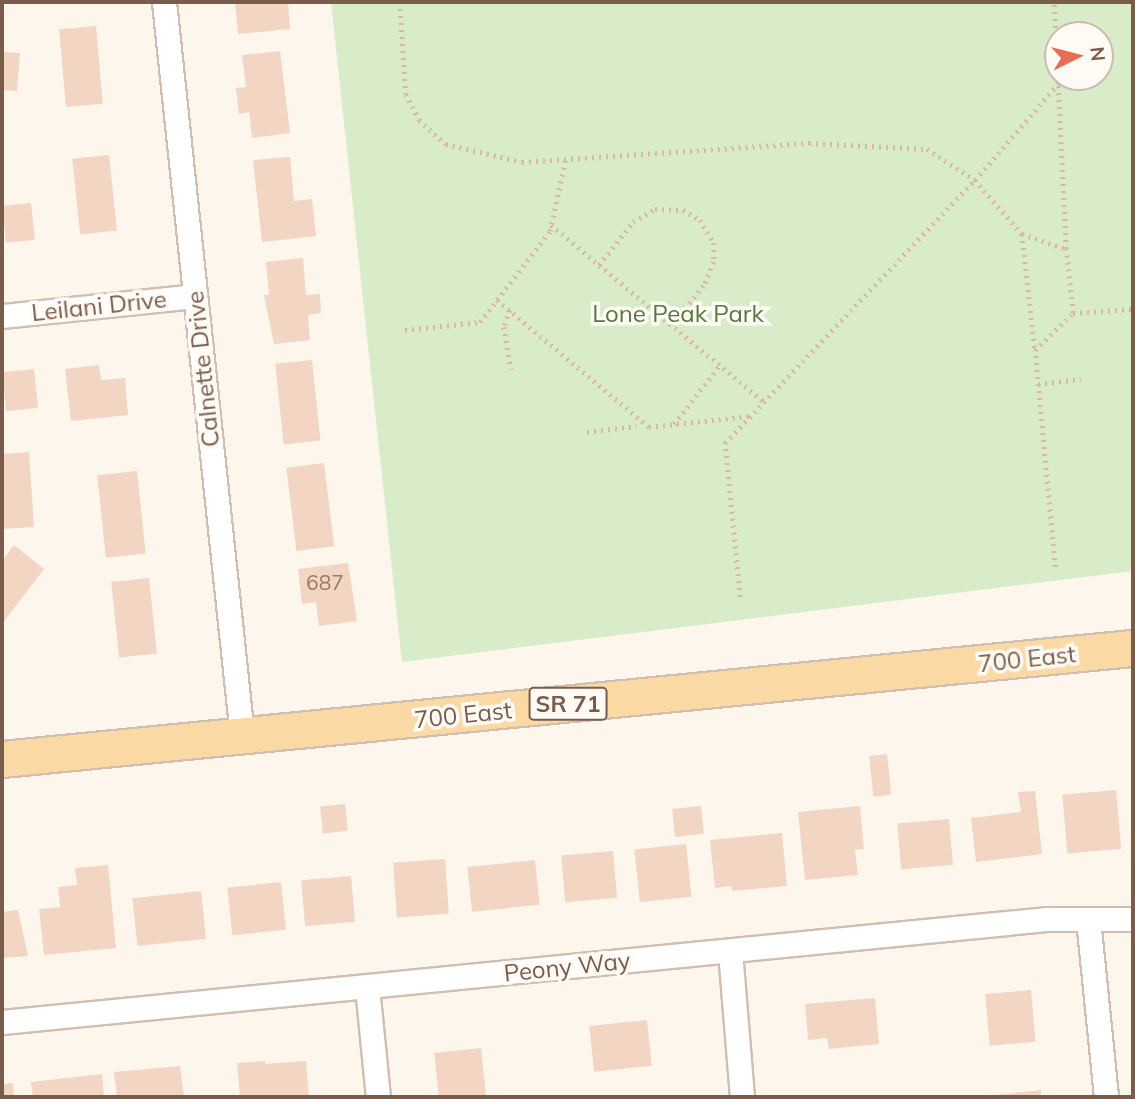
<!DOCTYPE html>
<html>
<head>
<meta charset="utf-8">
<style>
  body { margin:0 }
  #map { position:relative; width:1135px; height:1099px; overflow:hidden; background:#fdf6ec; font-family:Mulish,sans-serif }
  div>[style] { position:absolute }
  .green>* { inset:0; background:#d8ecc9 }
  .building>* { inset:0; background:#f3d5c3; transform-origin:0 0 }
  .path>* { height:4.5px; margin-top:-2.25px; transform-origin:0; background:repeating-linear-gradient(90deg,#d9b8a5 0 2px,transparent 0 7px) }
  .roads { filter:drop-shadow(2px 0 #d1beb0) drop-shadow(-2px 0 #d1beb0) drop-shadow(0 2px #d1beb0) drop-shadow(0 -2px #d1beb0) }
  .street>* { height:23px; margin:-11.5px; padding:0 11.5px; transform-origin:11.5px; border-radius:11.5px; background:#fff }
  .primary>* { height:35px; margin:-17.5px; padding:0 17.5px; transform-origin:17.5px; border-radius:17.5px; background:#fbd9a5 }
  span { translate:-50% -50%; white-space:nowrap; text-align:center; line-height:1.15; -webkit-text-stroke:7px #fffaf3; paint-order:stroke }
  .number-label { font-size:21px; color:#987a6a }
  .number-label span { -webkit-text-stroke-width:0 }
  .shield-label span { padding:2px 5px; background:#fffaf3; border:2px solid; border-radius:5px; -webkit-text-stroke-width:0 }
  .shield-label { font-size:23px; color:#7a5c4d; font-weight:700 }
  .street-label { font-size:24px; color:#7a5c4d }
  .park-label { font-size:24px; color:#537a41 }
  .frame { position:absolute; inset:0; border:4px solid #7a5c4d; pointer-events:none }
  .north { position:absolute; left:1044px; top:21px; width:70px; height:70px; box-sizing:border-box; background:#fffaf3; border:2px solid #cabbb1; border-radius:50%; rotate:84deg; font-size:19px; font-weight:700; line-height:28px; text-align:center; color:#7a5c4d }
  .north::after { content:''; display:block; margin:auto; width:24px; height:32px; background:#e76f51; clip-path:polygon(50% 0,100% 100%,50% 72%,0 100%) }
</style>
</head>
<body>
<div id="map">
  <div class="green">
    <i style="clip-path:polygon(evenodd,331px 2px,1133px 2px,1133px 571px,402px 662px,331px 2px,1100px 35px,1100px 77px,1058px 77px,1058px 35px,1100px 35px)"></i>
  </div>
  <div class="building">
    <i style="clip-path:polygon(235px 2px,288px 2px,290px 29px,238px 34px)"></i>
    <i style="left:96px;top:26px;width:78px;height:37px;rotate:85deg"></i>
    <i style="clip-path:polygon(280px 51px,290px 133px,252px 138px,249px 112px,239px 114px,236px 88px,246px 87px,242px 55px)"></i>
    <i style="clip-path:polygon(2px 52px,20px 53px,17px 91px,2px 90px)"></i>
    <i style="left:109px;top:155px;width:76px;height:37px;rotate:84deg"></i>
    <i style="clip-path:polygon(290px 157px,294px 201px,312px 199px,316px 236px,262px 242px,253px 160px)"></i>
    <i style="left:31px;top:203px;width:37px;height:29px;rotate:84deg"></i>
    <i style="clip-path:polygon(303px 258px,306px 295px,320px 294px,321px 313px,308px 315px,310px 340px,274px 344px,264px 295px,269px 295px,266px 262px)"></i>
    <i style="left:312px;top:360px;width:81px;height:37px;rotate:84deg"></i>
    <i style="clip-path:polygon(99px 365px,101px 380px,125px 378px,128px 415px,71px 421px,65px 369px)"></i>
    <i style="left:34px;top:369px;width:39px;height:32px;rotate:84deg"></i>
    <i style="clip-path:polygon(29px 452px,34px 527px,2px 529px,2px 454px)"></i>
    <i style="left:324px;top:463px;width:84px;height:38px;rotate:83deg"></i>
    <i style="left:137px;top:471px;width:83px;height:40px;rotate:84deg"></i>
    <i style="clip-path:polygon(14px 545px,44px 569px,2px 624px,2px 561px)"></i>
    <i style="clip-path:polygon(348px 563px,357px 621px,319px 626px,316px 602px,302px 604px,298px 569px)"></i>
    <i style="left:149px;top:578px;width:76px;height:38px;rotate:84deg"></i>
    <i style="left:887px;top:754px;width:41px;height:18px;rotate:84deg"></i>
    <i style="left:1116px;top:790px;width:59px;height:54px;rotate:85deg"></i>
    <i style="clip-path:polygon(1035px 791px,1042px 854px,976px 862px,971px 818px,1021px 812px,1018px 792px)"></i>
    <i style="left:345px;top:804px;width:27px;height:25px;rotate:84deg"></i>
    <i style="left:701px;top:806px;width:28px;height:29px;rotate:84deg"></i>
    <i style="clip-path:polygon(860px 806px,864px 849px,855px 850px,858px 875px,805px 880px,798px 812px)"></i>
    <i style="left:949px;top:819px;width:46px;height:52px;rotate:85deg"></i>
    <i style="clip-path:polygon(782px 833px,787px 886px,732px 891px,731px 886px,715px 888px,710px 840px)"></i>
    <i style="left:686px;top:844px;width:53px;height:52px;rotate:84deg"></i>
    <i style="left:613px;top:851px;width:47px;height:52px;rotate:85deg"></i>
    <i style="left:445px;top:859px;width:55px;height:52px;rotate:86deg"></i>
    <i style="left:535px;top:860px;width:45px;height:68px;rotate:84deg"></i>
    <i style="clip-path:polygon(108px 865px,116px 948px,44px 955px,39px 909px,60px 907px,58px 887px,77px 885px,75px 868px)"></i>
    <i style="left:351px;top:876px;width:46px;height:50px;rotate:85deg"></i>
    <i style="left:281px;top:882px;width:48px;height:54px;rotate:84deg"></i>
    <i style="left:201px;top:891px;width:48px;height:69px;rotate:84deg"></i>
    <i style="clip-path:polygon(18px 910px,28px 956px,2px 958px,2px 912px)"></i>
    <i style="left:1031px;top:990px;width:52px;height:46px;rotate:85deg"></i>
    <i style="clip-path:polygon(875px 998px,879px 1044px,829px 1049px,827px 1038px,808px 1040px,805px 1004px)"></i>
    <i style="left:647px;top:1020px;width:46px;height:58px;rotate:84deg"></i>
    <i style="left:481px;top:1048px;width:49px;height:47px;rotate:84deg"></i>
    <i style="clip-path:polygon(265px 1061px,265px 1064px,306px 1061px,309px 1097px,240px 1097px,237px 1063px)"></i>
    <i style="clip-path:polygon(180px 1066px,184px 1097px,117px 1097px,114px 1072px)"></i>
    <i style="clip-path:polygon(102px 1074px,104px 1097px,33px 1097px,31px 1082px)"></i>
    <i style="clip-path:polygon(13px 1083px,14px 1097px,2px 1097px,2px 1084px)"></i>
    <i style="clip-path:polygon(1041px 1090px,1041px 1097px,995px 1097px,995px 1095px)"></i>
  </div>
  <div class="path">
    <i style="left:400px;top:2px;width:92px;rotate:86.3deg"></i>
    <i style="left:406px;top:94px;width:29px;rotate:63deg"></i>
    <i style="left:419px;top:120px;width:36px;rotate:42deg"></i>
    <i style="left:446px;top:144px;width:78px;rotate:13.3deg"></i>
    <i style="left:522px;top:162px;width:288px;rotate:-3.8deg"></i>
    <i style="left:809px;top:143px;width:118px;rotate:2.9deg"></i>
    <i style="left:927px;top:149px;width:57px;rotate:32.9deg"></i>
    <i style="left:975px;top:180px;width:127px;rotate:-49.2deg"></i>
    <i style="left:1058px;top:84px;width:82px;rotate:-92.8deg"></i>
    <i style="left:551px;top:225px;width:277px;rotate:39.7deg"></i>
    <i style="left:1022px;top:234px;width:117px;rotate:83.6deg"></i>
    <i style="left:599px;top:265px;width:55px;rotate:-51.7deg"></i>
    <i style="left:633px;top:222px;width:26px;rotate:-31deg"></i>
    <i style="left:655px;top:209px;width:28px;rotate:2deg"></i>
    <i style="left:683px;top:210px;width:20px;rotate:30deg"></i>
    <i style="left:700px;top:220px;width:27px;rotate:59deg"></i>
    <i style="left:714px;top:243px;width:19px;rotate:90deg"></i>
    <i style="left:714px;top:262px;width:26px;rotate:113deg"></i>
    <i style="left:704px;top:286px;width:51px;rotate:130.2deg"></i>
    <i style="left:497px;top:300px;width:198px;rotate:39.9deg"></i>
    <i style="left:649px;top:427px;width:103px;rotate:-6.2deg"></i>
    <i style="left:510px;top:310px;width:18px;rotate:109deg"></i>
    <i style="left:504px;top:327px;width:43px;rotate:80.5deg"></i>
    <i style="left:1073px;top:313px;width:60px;rotate:-3.8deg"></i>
    <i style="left:405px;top:330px;width:75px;rotate:-6.1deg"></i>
    <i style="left:480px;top:322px;width:115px;rotate:-52.4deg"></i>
    <i style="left:550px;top:231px;width:76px;rotate:-77.8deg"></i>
    <i style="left:1038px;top:384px;width:43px;rotate:-6.6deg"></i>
    <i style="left:674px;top:424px;width:75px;rotate:-52.1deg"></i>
    <i style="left:587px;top:432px;width:50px;rotate:-6.8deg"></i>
    <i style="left:1055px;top:567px;width:218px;rotate:-95.3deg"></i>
    <i style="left:1035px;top:350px;width:53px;rotate:-44.2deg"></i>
    <i style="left:1073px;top:313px;width:64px;rotate:-96.2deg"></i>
    <i style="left:740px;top:597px;width:155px;rotate:-95.6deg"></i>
    <i style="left:725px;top:443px;width:363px;rotate:-46.5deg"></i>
    <i style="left:975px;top:180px;width:72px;rotate:49deg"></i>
    <i style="left:1022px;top:234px;width:46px;rotate:18.8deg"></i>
    <i style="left:1066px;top:249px;width:164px;rotate:-92.8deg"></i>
  </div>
  <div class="roads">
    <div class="street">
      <i style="left:164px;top:2px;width:738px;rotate:83.93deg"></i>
      <i style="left:2px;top:316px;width:194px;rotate:-5.9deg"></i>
      <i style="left:1088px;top:919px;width:179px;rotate:84.2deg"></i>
      <i style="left:730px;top:951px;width:146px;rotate:85.3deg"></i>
      <i style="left:367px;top:987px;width:111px;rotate:84.3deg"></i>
      <i style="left:2px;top:1022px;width:1049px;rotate:-5.63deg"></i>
      <i style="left:1046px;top:919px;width:87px"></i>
    </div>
    <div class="primary">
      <i style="left:2px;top:759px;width:1136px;rotate:-5.61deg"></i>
    </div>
  </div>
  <div class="number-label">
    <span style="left:325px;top:582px">687</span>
  </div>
  <div class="shield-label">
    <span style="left:568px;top:704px">SR 71</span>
  </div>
  <div class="street-label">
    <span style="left:99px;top:306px;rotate:-6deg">Leilani Drive</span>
    <span style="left:203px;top:369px;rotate:-96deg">Calnette Drive</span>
    <span style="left:1027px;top:659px;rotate:-6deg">700 East</span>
    <span style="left:463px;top:715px;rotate:-6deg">700 East</span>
    <span style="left:567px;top:967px;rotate:-6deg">Peony Way</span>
  </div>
  <div class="park-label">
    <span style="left:678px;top:314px">Lone Peak Park</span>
  </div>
  <div class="frame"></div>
  <div class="north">N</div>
</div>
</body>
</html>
